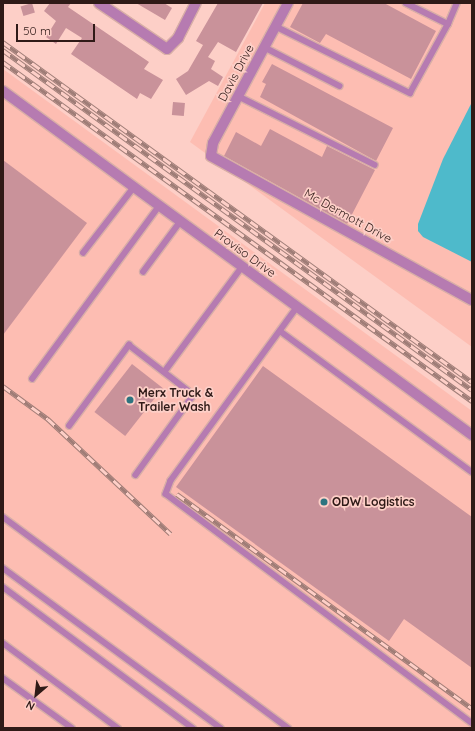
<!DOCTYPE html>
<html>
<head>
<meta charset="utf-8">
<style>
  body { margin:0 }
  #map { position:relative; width:475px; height:731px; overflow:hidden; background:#fdcfc7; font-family:Quicksand,sans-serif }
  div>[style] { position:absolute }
  .built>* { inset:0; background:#fdbdb2 }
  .water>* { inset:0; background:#4ebacb }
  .building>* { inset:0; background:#c9929a; transform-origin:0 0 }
  .roads { filter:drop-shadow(1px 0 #d8aea7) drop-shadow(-1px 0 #d8aea7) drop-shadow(0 1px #d8aea7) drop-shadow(0 -1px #d8aea7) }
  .service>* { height:5.5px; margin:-2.75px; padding:0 2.75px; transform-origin:2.75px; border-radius:2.75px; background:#b67bb1 }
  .minor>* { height:10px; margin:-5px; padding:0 5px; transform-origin:5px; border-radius:5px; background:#b67bb1 }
  .rail>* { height:4.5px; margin-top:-2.25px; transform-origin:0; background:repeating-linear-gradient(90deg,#fdcfc7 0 9px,#9f7d77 0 18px); box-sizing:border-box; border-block:1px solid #9f7d77 }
  .dots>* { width:11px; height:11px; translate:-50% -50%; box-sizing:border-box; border:2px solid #fdcfc7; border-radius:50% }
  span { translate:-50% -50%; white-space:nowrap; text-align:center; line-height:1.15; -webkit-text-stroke:3.5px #fdcfc7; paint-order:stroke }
  .street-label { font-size:12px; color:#2f1a17 }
  .poi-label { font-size:12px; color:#2f1a17; font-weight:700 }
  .left { translate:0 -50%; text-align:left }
  .frame { position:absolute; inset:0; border:4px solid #2f1a17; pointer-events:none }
  .north { position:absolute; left:16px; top:675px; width:40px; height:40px; -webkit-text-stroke:3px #fdcfc7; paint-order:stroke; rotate:208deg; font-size:11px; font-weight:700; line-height:16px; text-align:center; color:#2f1a17 }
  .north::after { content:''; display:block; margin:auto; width:14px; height:18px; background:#2f1a17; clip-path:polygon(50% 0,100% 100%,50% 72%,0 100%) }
  .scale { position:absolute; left:16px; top:24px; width:79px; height:18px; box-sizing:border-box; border:2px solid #2f1a17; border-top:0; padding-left:5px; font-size:12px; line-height:14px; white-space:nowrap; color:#2f1a17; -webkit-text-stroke:3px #fdcfc7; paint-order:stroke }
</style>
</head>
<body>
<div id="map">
  <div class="built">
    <i style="clip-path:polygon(265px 3px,472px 3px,472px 347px,190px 142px)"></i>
    <i style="clip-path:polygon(3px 69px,472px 411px,472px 728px,3px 728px)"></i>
  </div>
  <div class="water">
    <i style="clip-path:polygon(472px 102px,472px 262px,423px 237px,418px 231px,418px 224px,443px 159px)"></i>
  </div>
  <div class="building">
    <i style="left:32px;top:3px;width:10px;height:12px;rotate:73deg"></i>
    <i style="clip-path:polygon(50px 3px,71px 3px,68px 7px,149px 62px,144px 69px,163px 80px,151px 99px,140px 93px,137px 99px,71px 54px,82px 38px,66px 28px,56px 44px,46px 37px,56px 21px,44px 11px)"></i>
    <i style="clip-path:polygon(136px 3px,164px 3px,172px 8px,165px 20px)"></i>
    <i style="clip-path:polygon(218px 3px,263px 3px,236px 52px,218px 42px,208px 57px,215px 61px,211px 69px,223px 77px,218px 86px,209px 81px,186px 95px,176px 79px,188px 71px,203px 45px,196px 41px)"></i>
    <i style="clip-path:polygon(303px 3px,384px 3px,436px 31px,411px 79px,326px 34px,320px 43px,290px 27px)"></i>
    <i style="clip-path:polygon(272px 64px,393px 128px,376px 161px,260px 97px,266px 84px,262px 82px)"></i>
    <i style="left:173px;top:102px;width:12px;height:13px;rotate:5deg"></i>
    <i style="clip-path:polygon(270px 129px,322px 157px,327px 146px,375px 170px,347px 224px,224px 156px,236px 132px,261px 146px)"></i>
    <i style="clip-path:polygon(3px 160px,87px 223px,3px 335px)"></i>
    <i style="left:132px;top:364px;width:39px;height:61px;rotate:38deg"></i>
    <i style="clip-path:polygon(263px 366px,472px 517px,472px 668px,404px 619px,389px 641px,176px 487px)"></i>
  </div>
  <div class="roads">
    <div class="service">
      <i style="left:406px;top:3px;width:47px;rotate:26.6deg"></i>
      <i style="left:448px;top:24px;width:23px;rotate:-67deg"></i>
      <i style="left:275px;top:26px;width:151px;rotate:26.4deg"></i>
      <i style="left:410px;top:93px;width:79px;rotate:-61.2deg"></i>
      <i style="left:264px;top:47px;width:85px;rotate:27.2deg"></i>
      <i style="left:238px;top:96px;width:153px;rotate:26.7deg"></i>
      <i style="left:83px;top:253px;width:83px;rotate:-52.3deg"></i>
      <i style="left:143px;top:272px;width:62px;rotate:-53.5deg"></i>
      <i style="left:297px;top:308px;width:214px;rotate:126.1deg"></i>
      <i style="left:171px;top:481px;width:14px;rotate:111deg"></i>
      <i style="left:166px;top:494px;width:382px;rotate:36.8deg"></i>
      <i style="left:280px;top:331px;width:238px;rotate:36.3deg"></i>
      <i style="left:165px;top:371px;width:129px;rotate:-53.5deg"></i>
      <i style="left:32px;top:379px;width:215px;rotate:-53.7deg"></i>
      <i style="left:69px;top:426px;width:101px;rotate:-53.5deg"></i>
      <i style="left:129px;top:345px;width:82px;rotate:37.6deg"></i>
      <i style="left:194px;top:395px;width:99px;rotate:125.9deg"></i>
      <i style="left:3px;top:517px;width:355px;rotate:36.5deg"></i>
      <i style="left:3px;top:568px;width:270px;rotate:36.3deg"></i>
      <i style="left:3px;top:587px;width:237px;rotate:36.6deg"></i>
      <i style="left:3px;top:643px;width:143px;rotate:36.5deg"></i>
      <i style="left:3px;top:678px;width:85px;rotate:35.9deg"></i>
    </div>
    <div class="minor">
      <i style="left:99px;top:3px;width:82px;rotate:34.1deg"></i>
      <i style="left:167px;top:49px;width:16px;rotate:-45deg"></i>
      <i style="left:178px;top:38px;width:39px;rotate:-63deg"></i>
      <i style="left:288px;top:3px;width:159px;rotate:118.2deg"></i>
      <i style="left:213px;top:143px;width:13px;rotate:99deg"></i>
      <i style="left:211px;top:156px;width:298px;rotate:28.9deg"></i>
      <i style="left:3px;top:91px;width:582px;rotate:36.26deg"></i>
    </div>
  </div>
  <div class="rail">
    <i style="left:3px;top:42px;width:579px;rotate:35.94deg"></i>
    <i style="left:3px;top:50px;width:579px;rotate:35.94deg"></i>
    <i style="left:3px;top:62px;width:579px;rotate:35.86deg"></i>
    <i style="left:3px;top:386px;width:56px;rotate:36.3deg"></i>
    <i style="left:48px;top:419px;width:168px;rotate:43.1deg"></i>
    <i style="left:177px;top:494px;width:364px;rotate:36deg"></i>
  </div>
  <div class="dots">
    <i style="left:130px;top:400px;background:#2d7480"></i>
    <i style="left:324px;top:502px;background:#2d7480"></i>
  </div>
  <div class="street-label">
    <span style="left:236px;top:73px;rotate:-62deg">Davis Drive</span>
    <span style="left:348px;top:216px;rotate:29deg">Mc Dermott Drive</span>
    <span style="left:245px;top:253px;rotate:36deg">Proviso Drive</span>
  </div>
  <div class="poi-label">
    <span class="left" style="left:138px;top:400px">Merx Truck &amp;<br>Trailer Wash</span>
    <span class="left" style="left:332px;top:502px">ODW Logistics</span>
  </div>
  <div class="frame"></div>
  <div class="north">N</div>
  <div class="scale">50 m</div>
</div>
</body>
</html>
